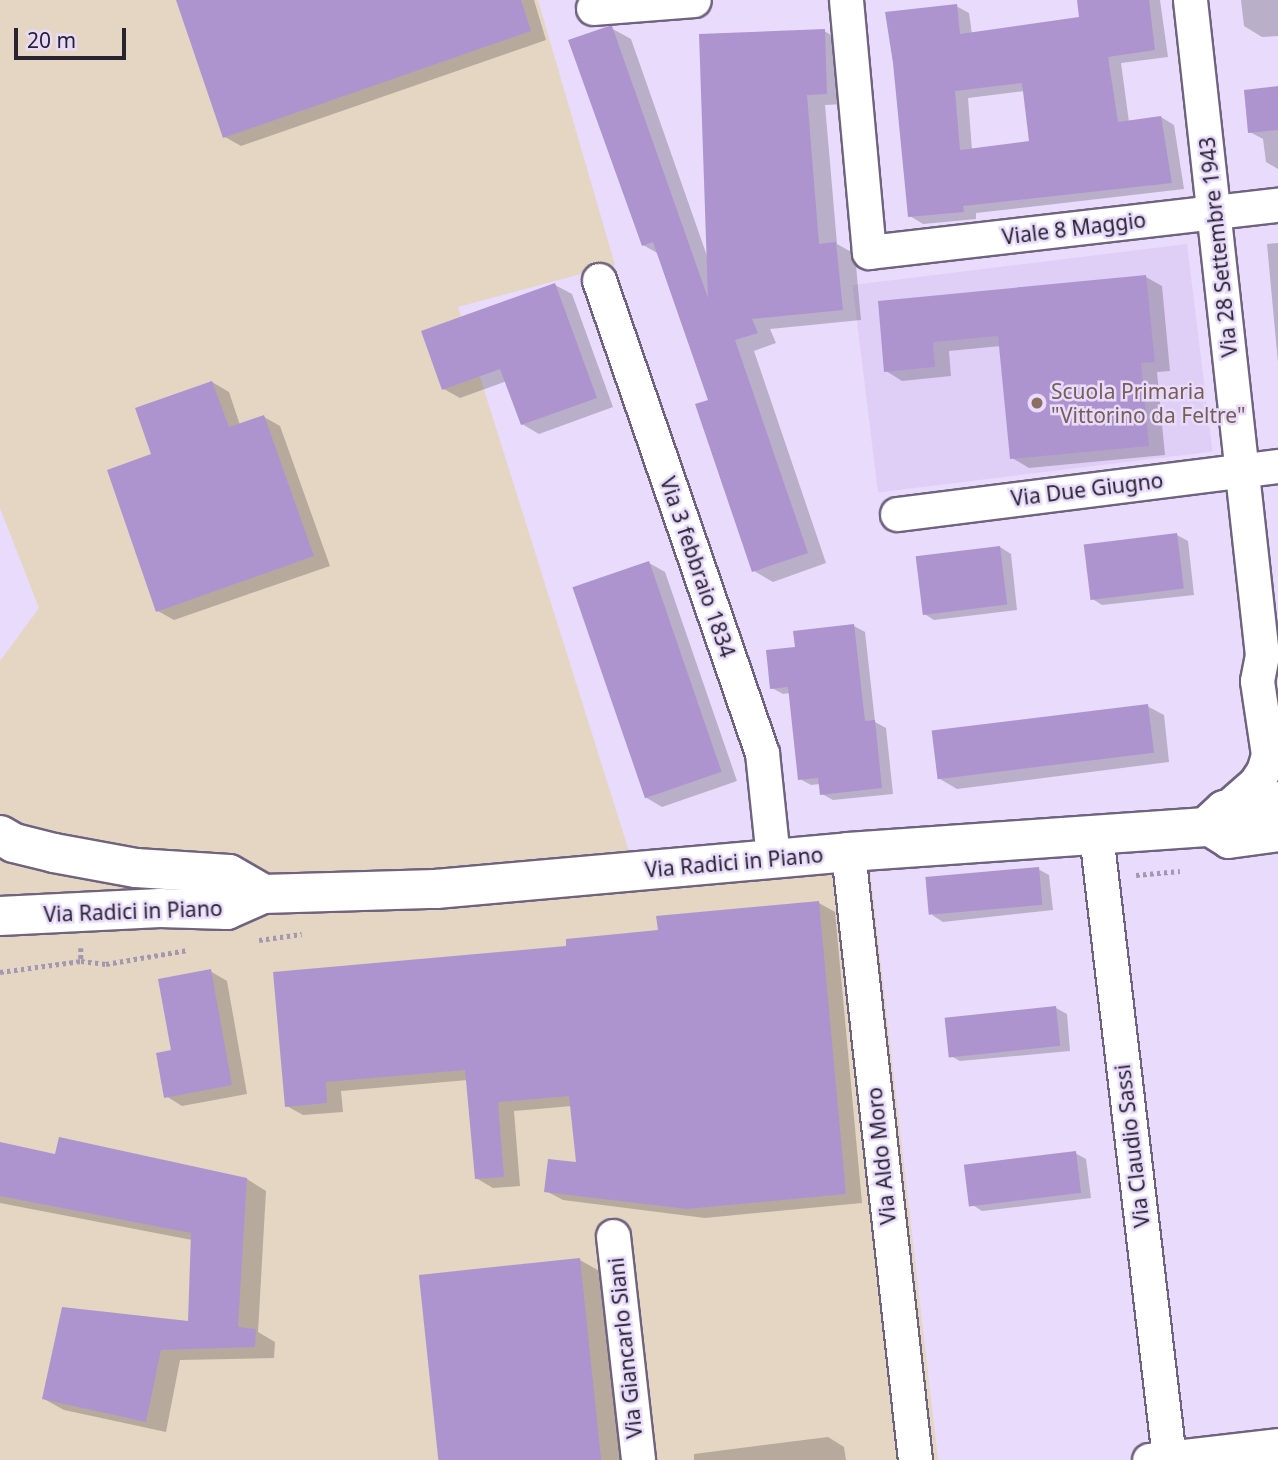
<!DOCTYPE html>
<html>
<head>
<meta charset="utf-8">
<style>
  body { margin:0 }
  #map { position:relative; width:1278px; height:1460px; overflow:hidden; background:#e8dbfb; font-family:"Noto Sans",sans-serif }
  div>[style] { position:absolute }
  .industrial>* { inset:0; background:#e5d5c3 }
  .built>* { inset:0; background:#dfcff6; transform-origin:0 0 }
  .shadow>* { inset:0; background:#0003 }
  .building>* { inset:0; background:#ae94cf; transform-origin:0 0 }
  .path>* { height:4.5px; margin-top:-2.25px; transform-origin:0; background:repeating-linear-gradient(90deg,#a398b1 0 3.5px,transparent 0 7px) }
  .roads { filter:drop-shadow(2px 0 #6f637f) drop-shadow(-2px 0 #6f637f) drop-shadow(0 2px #6f637f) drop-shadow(0 -2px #6f637f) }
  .street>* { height:33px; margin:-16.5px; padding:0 16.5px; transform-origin:16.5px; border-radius:16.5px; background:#fff }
  .secondary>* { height:38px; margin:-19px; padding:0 19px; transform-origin:19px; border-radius:19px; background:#fff }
  .dots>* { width:19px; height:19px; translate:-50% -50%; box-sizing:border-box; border:4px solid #e8dbfb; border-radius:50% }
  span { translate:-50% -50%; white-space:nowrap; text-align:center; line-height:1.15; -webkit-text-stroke:5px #e8dbfb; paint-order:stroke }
  .street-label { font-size:21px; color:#28232f }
  .education-label { font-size:21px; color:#785e54 }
  .left { translate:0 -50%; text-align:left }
  .scale { position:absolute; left:14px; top:28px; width:112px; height:32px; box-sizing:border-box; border:4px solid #28232f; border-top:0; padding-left:9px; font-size:21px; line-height:24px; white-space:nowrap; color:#28232f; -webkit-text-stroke:5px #e8dbfb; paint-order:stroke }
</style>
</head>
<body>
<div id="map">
  <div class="industrial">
    <i style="clip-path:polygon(0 0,538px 0,615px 265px,458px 307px,632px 861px,866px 835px,938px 1460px,0 1460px,0 661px,39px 608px,0 508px)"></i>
  </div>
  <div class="built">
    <i style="left:1187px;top:244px;width:209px;height:337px;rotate:83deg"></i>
  </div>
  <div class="shadow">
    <i style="clip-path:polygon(177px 0,534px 0,546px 40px,241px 146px,225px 137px)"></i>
    <i style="clip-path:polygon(evenodd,1079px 0,1160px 0,1168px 57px,1121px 63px,1129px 122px,1161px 117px,1174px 125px,1184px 189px,976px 213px,976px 219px,923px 224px,910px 216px,956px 6px,969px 13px,972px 34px,1081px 19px,1079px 0,1025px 91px,1031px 143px,972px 150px,968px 98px,1025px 91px)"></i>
    <i style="clip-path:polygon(1241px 0,1278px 0,1278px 36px,1262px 37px,1244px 26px)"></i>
    <i style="clip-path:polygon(611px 28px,631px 39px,707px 256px,824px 31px,844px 42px,846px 104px,825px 105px,837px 244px,855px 254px,861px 320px,770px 329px,776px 343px,754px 351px,826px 563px,773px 582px,754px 571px,710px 401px,659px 254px,643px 245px)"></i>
    <i style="clip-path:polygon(1278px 88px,1278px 169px,1266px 162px,1263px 139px,1250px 132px)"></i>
    <i style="clip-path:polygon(1278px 243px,1278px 363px,1267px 244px)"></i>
    <i style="clip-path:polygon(1146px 277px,1162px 286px,1170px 371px,1157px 372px,1165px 455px,1029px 468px,1012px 458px,1001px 346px,949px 351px,951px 376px,902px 381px,886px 371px,880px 303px)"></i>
    <i style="clip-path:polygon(555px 285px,572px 294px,613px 407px,539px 434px,522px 424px,507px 381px,460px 398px,444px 389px)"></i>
    <i style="clip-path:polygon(212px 382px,229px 392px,240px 425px,264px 417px,280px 426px,330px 566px,174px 620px,158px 611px,154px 455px)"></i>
    <i style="clip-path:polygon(1177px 535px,1188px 541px,1194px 595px,1102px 605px,1091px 598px)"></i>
    <i style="clip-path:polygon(1000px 547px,1011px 554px,1017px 610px,934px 620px,923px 613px)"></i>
    <i style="clip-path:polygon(649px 563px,665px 572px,737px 781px,662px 807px,645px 797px)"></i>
    <i style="clip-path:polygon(854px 626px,865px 632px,875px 722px,886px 728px,893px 794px,833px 800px,822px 794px,820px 784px,811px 785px,800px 779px,790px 693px,783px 694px,772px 688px,797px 648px)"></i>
    <i style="clip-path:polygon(1147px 706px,1164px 715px,1169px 762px,957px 789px,940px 779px)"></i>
    <i style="clip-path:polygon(1038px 869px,1049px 875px,1053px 910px,943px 922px,932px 915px)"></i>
    <i style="clip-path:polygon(819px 903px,835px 912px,862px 1203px,705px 1218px,563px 1200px,546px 1191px,578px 1164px,572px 1106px,514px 1111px,520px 1186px,493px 1188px,476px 1178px,468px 1080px,341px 1091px,343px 1112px,303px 1115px,287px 1106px,275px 973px,568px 948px)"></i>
    <i style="clip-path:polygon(210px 971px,227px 981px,247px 1094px,182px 1106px,166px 1096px,173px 1051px)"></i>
    <i style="clip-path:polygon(1056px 1008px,1067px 1014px,1070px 1051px,960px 1061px,949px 1055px)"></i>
    <i style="clip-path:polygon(0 1144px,56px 1156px,247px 1179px,266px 1191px,258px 1332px,275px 1342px,274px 1358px,180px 1360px,166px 1432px,64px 1410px,44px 1399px,190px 1323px,192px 1240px,0 1203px)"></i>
    <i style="clip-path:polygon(1075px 1153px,1086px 1159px,1091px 1198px,982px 1211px,971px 1204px)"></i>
    <i style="clip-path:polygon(580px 1260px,601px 1272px,622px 1460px,443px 1460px)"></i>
    <i style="clip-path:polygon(828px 1437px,844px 1447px,846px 1460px,694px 1460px,694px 1454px)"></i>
  </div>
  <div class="building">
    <i style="clip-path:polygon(176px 0,521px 0,531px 31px,223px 138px)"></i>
    <i style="clip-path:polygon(evenodd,1077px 0,1149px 0,1155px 50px,1108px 57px,1118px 122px,1161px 116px,1172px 183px,963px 206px,964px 212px,908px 217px,893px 63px,885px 12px,957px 4px,960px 34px,1079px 17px,1077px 0,1022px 83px,1029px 141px,960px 150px,955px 91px,1022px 83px)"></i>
    <i style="clip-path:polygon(609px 26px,612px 26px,708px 298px,699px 34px,825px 29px,827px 94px,807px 95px,819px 244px,836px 242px,843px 310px,752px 319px,758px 333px,735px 340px,808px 553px,752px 572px,695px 404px,708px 400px,653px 242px,642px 246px,568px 40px)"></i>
    <i style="clip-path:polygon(1278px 86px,1278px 130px,1248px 133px,1244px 90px)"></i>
    <i style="clip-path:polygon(1146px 275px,1155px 362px,1141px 363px,1149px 446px,1010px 459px,998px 336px,933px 342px,935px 367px,884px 372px,878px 301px)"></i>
    <i style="clip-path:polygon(555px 283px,597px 398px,521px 425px,500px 369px,442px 390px,421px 331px)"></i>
    <i style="clip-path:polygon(212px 381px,229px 427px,264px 415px,314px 556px,156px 612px,107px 470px,151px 454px,135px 408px)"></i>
    <i style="left:1177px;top:533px;width:56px;height:94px;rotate:83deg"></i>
    <i style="left:1000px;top:546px;width:59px;height:85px;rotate:83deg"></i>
    <i style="left:649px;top:561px;width:223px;height:81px;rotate:71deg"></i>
    <i style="clip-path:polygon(854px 624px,865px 721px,875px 720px,882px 788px,820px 795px,818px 778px,798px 780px,788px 687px,770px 689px,766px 650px,795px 647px,793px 631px)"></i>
    <i style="left:1148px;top:704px;width:49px;height:218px;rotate:83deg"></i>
    <i style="left:1039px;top:867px;width:38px;height:114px;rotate:85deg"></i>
    <i style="clip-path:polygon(819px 901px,846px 1194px,687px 1209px,544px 1192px,548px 1159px,576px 1162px,569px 1096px,498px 1102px,504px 1177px,475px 1179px,465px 1070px,326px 1082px,327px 1103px,285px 1107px,273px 972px,566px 946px,566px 939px,658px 930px,656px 916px)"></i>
    <i style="clip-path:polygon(211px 969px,232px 1085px,164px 1098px,156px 1053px,171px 1050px,158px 979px)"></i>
    <i style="left:1056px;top:1006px;width:40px;height:112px;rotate:84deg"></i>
    <i style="clip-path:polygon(59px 1137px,247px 1178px,238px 1327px,256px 1329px,255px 1347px,161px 1350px,146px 1422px,42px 1399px,62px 1307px,188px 1321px,191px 1233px,0 1196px,0 1142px,55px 1154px)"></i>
    <i style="left:1076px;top:1151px;width:42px;height:113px;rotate:83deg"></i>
    <i style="left:580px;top:1258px;width:203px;height:162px;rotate:84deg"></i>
  </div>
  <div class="path">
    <i style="left:1136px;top:875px;width:44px;rotate:-5.2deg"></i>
    <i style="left:259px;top:940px;width:43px;rotate:-7.9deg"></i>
    <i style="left:81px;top:948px;width:13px;rotate:90deg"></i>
    <i style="left:81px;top:961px;width:25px;rotate:7deg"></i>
    <i style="left:106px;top:964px;width:83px;rotate:-9.7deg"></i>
    <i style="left:0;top:972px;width:82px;rotate:-7.7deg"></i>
  </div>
  <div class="roads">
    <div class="street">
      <i style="left:846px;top:0;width:253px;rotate:84.8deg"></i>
      <i style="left:869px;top:252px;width:412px;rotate:-6.6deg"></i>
      <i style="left:1190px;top:0;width:659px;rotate:83.73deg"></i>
      <i style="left:1262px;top:655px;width:26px;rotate:101deg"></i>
      <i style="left:1257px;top:681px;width:75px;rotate:81.5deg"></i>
      <i style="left:1268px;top:755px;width:17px;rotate:107deg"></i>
      <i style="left:1263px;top:771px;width:14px;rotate:124deg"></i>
      <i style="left:1255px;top:783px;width:41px;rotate:138.9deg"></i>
      <i style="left:593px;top:8px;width:101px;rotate:-4.5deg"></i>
      <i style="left:599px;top:280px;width:500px;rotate:70.99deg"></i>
      <i style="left:762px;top:753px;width:106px;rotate:84deg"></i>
      <i style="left:897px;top:514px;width:384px;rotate:-7.2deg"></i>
      <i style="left:1206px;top:827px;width:26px;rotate:32deg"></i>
      <i style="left:1228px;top:841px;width:50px;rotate:-8deg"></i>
      <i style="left:1096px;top:834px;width:628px;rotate:83.33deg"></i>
      <i style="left:848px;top:852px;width:612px;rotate:83.71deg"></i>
      <i style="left:613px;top:1236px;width:225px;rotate:83.6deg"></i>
      <i style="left:1149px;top:1460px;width:130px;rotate:-6.6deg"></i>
    </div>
    <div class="secondary">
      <i style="left:0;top:835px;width:16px;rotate:30deg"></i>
      <i style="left:14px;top:843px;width:41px;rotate:14deg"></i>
      <i style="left:54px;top:853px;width:83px;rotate:10.4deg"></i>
      <i style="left:136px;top:868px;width:93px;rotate:3.7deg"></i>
      <i style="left:229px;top:874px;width:39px;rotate:30deg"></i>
      <i style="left:0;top:916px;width:160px;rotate:-2.9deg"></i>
      <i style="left:160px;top:908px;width:67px;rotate:1.7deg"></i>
      <i style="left:227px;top:910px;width:39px;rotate:-24deg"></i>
      <i style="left:263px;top:894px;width:173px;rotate:-1.7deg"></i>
      <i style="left:436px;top:889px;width:414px;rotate:-5.1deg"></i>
      <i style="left:848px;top:852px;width:359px;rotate:-4deg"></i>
      <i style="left:1206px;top:827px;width:25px;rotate:-43deg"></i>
      <i style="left:1224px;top:810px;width:55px;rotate:-9.5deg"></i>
    </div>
  </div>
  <div class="dots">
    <i style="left:1037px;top:403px;background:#8d6e63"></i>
  </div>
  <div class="street-label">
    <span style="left:1074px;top:228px;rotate:-7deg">Viale 8 Maggio</span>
    <span style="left:1218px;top:247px;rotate:-96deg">Via 28 Settembre 1943</span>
    <span style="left:1087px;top:489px;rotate:-7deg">Via Due Giugno</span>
    <span style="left:698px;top:567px;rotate:71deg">Via 3 febbraio 1834</span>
    <span style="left:734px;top:862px;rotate:-5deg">Via Radici in Piano</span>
    <span style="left:133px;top:911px;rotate:-2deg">Via Radici in Piano</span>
    <span style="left:1132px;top:1146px;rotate:-97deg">Via Claudio Sassi</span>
    <span style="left:881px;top:1156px;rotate:-96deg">Via Aldo Moro</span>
    <span style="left:625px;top:1348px;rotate:-96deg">Via Giancarlo Siani</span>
  </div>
  <div class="education-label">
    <span class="left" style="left:1051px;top:403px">Scuola Primaria<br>"Vittorino da Feltre"</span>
  </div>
  <div class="scale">20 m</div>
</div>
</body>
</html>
